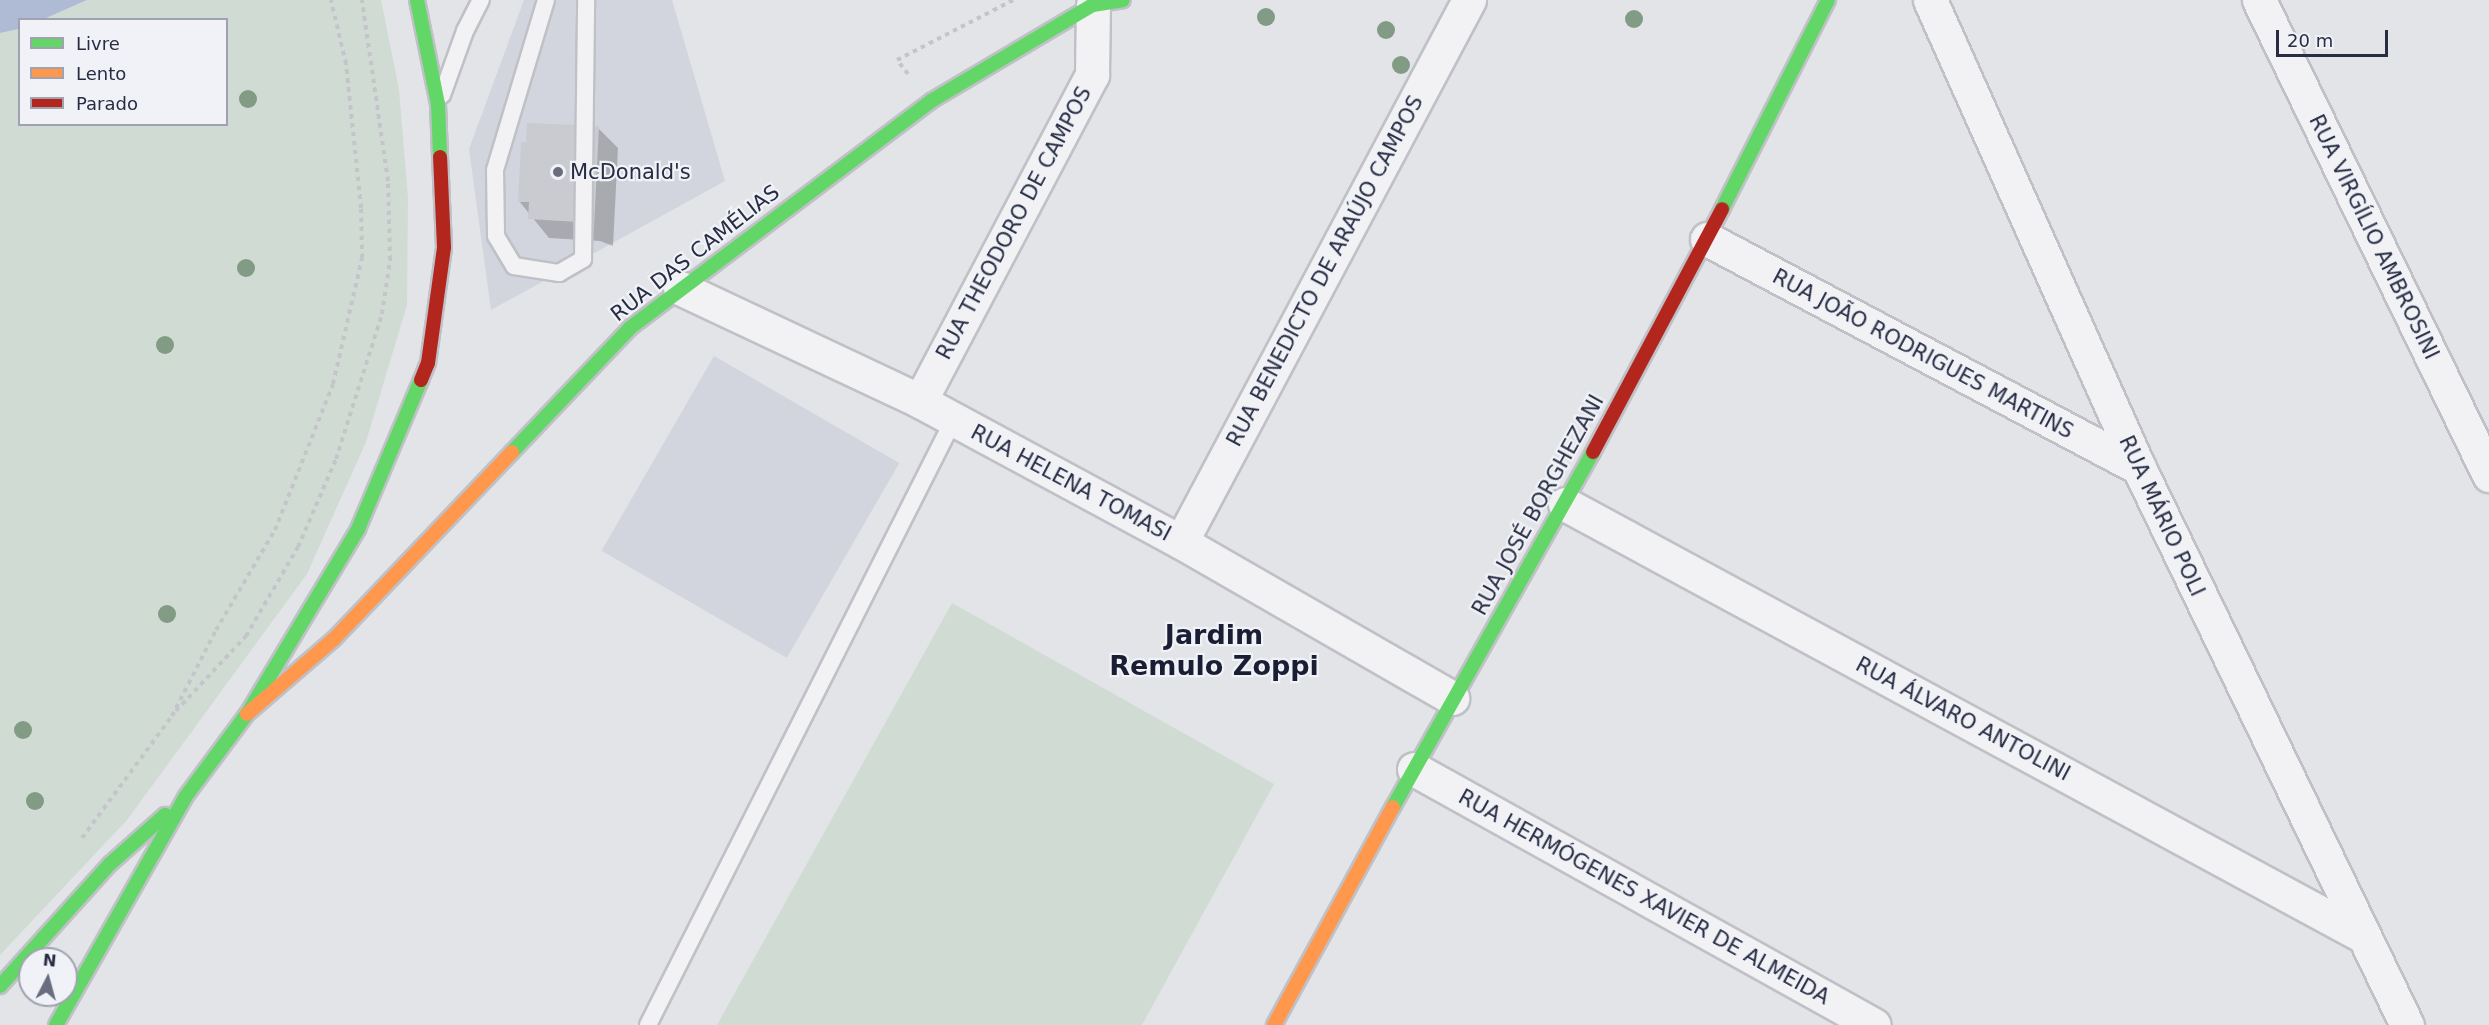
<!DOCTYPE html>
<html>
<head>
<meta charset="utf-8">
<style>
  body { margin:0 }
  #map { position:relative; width:2489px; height:1025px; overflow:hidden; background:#e2e4e8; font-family:"DejaVu Sans",sans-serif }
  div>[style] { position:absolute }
  .built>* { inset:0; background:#d2d5dd; transform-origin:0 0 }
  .green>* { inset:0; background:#d0dcd3 }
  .water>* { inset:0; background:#afbbd5 }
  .shadow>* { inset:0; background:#0003 }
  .building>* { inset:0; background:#c9cbd0 }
  .path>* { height:4px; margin-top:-2px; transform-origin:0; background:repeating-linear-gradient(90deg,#c4c5cb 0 4.5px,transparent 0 9px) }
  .roads { filter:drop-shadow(2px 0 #bfc1c6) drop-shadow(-2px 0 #bfc1c6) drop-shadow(0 2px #bfc1c6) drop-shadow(0 -2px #bfc1c6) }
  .lane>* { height:16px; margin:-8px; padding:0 8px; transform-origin:8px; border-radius:8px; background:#f2f2f5 }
  .street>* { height:33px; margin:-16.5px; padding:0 16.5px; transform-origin:16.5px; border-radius:16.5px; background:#f2f2f5 }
  .fast>* { height:14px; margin:-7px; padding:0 7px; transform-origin:7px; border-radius:7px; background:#63d668 }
  .slow>* { height:14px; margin:-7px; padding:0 7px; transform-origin:7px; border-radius:7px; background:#ff974d }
  .jam>* { height:14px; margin:-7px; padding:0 7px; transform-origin:7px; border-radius:7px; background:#b3261e }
  .trees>* { width:18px; height:18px; margin:-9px; border-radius:50%; background:#829b85 }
  .dots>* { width:16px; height:16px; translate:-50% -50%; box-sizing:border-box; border:3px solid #f0f2f7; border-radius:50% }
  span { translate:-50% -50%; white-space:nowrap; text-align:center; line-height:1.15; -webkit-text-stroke:4.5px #f0f2f7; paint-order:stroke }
  .poi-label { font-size:21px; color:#282d43 }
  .left { translate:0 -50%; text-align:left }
  .street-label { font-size:21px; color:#282d43 }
  .district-label { font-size:27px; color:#1a1e34; font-weight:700 }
  .legend { position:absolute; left:18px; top:18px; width:210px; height:108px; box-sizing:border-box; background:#f0f2f7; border:2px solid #a0a3af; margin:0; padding:8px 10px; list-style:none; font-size:18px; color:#282d43 }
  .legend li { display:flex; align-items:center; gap:12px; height:30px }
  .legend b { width:30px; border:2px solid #a0a3af }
  .north { position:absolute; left:18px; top:947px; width:60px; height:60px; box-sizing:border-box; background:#f0f2f7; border:2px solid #a0a3af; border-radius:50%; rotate:6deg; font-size:16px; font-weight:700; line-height:24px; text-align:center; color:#282d43 }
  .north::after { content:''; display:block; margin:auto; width:21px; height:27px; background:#696d7d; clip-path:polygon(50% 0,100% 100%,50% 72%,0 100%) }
  .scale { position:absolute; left:2276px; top:30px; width:112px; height:27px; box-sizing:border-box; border:3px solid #282d43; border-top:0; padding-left:8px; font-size:18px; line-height:21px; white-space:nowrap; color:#282d43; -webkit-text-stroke:4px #f0f2f7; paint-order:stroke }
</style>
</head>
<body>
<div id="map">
  <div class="built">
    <i style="clip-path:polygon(524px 0,672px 0,725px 181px,491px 310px,469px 149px)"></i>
    <i style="left:714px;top:356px;width:214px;height:225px;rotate:30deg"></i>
  </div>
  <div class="green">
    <i style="clip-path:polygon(87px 0,381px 0,399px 89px,408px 198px,407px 305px,366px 442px,307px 574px,127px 820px,0 955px,0 33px,19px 29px,20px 124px,226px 124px,226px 20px,44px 19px)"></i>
    <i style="clip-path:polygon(952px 603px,1274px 784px,1142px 1025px,717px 1025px)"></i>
  </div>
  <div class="water">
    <i style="clip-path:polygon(0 0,87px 0,44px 19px,20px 20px,19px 29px,0 33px)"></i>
  </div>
  <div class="shadow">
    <i style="clip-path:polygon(598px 128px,618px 148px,613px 246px,600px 241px,549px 238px,519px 201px,528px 144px)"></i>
  </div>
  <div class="building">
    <i style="clip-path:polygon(527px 123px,599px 126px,594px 228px,579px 222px,528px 219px,529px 202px,518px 202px,521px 142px,526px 142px)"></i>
  </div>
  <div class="path">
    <i style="left:908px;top:74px;width:18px;rotate:-128deg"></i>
    <i style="left:897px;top:60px;width:131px;rotate:-27.3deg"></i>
    <i style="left:176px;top:711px;width:103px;rotate:-47deg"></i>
    <i style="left:246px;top:636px;width:103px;rotate:-59.7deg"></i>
    <i style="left:298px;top:547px;width:96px;rotate:-66.6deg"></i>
    <i style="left:336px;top:459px;width:152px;rotate:-72.4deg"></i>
    <i style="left:382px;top:314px;width:55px;rotate:-81.6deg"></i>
    <i style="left:390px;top:260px;width:79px;rotate:-91.5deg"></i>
    <i style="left:388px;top:181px;width:183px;rotate:-98.2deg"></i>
    <i style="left:82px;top:838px;width:152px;rotate:-53.6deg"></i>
    <i style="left:172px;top:716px;width:97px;rotate:-62.9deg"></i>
    <i style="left:216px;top:630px;width:116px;rotate:-59.5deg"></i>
    <i style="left:275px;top:530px;width:157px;rotate:-68.3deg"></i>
    <i style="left:333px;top:384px;width:129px;rotate:-77deg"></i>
    <i style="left:362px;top:258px;width:50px;rotate:-91.1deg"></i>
    <i style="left:361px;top:208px;width:145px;rotate:-95.9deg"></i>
    <i style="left:346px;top:64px;width:66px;rotate:-103.2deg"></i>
  </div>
  <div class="roads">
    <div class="lane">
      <i style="left:546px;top:0;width:177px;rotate:106.7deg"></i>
      <i style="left:495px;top:170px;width:66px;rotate:89.1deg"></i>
      <i style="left:496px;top:236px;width:35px;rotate:59deg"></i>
      <i style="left:514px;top:266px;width:46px;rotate:8.8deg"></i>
      <i style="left:559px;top:273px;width:28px;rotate:-30deg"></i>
      <i style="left:583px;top:259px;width:259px;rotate:-89.3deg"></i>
      <i style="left:442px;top:95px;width:68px;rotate:-70.2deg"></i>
      <i style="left:465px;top:31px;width:35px;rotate:-63deg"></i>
      <i style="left:648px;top:1025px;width:679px;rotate:-63.21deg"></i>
    </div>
    <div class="street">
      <i style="left:1930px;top:0;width:513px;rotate:65.94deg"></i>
      <i style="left:2139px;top:468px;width:618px;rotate:64.31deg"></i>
      <i style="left:2259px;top:0;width:528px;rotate:64.16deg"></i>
      <i style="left:1707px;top:239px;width:489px;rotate:27.9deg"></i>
      <i style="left:680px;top:288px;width:265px;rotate:25.2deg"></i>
      <i style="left:920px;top:401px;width:297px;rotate:28.4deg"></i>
      <i style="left:1181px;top:542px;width:313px;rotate:29.9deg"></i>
      <i style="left:920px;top:401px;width:369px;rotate:-62.2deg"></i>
      <i style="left:1092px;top:75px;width:70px;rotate:-89.2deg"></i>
      <i style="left:1565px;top:504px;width:905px;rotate:28.43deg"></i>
      <i style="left:1181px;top:542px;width:614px;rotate:-62.02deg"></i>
      <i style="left:1414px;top:769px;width:526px;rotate:29.1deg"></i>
    </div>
    <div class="fast">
      <i style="left:417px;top:0;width:106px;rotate:78.6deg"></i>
      <i style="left:438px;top:104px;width:53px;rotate:87.8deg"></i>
      <i style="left:1722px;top:209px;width:234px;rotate:-63.1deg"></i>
      <i style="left:512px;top:452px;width:171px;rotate:-46.4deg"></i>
      <i style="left:630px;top:328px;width:377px;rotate:-37deg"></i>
      <i style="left:931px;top:101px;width:188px;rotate:-30.7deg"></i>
      <i style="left:1093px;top:5px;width:30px;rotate:-9deg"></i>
      <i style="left:1393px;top:807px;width:407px;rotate:-60.6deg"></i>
      <i style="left:0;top:986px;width:164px;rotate:-48deg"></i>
      <i style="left:110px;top:864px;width:74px;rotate:-41.7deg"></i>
      <i style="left:56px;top:1025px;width:263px;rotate:-60.4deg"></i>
      <i style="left:186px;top:796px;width:102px;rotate:-53.4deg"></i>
      <i style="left:247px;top:714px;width:216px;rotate:-59deg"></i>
      <i style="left:358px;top:529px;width:162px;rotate:-67.1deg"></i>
    </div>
    <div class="slow">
      <i style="left:247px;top:714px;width:115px;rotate:-40.8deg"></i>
      <i style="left:334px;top:639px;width:258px;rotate:-46.4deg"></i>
      <i style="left:1274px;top:1025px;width:248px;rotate:-61.4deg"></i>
    </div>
    <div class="jam">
      <i style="left:421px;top:380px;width:18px;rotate:-68deg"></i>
      <i style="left:428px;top:363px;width:117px;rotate:-82.1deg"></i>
      <i style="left:444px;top:247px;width:90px;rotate:-92.5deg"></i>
      <i style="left:1593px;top:452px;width:275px;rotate:-62deg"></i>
    </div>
  </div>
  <div class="trees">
    <i style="left:1266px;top:17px"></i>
    <i style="left:1634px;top:19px"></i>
    <i style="left:1386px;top:30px"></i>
    <i style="left:1401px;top:65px"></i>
    <i style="left:248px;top:99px"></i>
    <i style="left:246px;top:268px"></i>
    <i style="left:165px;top:345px"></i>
    <i style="left:167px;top:614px"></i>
    <i style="left:23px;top:730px"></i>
    <i style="left:35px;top:801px"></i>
  </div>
  <div class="dots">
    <i style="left:558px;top:172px;background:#696d7d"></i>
  </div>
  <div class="poi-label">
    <span class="left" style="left:570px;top:172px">McDonald's</span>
  </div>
  <div class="street-label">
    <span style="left:1014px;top:223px;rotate:-62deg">RUA THEODORO DE CAMPOS</span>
    <span style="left:2374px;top:237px;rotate:64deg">RUA VIRGÍLIO AMBROSINI</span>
    <span style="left:695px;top:253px;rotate:-38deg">RUA DAS CAMÉLIAS</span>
    <span style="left:1325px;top:271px;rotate:-62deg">RUA BENEDICTO DE ARAÚJO CAMPOS</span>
    <span style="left:1923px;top:354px;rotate:28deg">RUA JOÃO RODRIGUES MARTINS</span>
    <span style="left:1071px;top:483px;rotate:28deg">RUA HELENA TOMASI</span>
    <span style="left:1538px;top:505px;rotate:-61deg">RUA JOSÉ BORGHEZANI</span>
    <span style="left:2162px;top:516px;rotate:65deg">RUA MÁRIO POLI</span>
    <span style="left:1963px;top:719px;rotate:28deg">RUA ÁLVARO ANTOLINI</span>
    <span style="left:1644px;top:897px;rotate:29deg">RUA HERMÓGENES XAVIER DE ALMEIDA</span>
  </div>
  <div class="district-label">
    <span style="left:1214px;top:650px">Jardim<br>Remulo Zoppi</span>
  </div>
  <ul class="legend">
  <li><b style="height:8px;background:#63d668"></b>Livre</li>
  <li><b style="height:8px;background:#ff974d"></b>Lento</li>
  <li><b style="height:8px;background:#b3261e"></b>Parado</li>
  </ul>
  <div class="north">N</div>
  <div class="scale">20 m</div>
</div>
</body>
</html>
